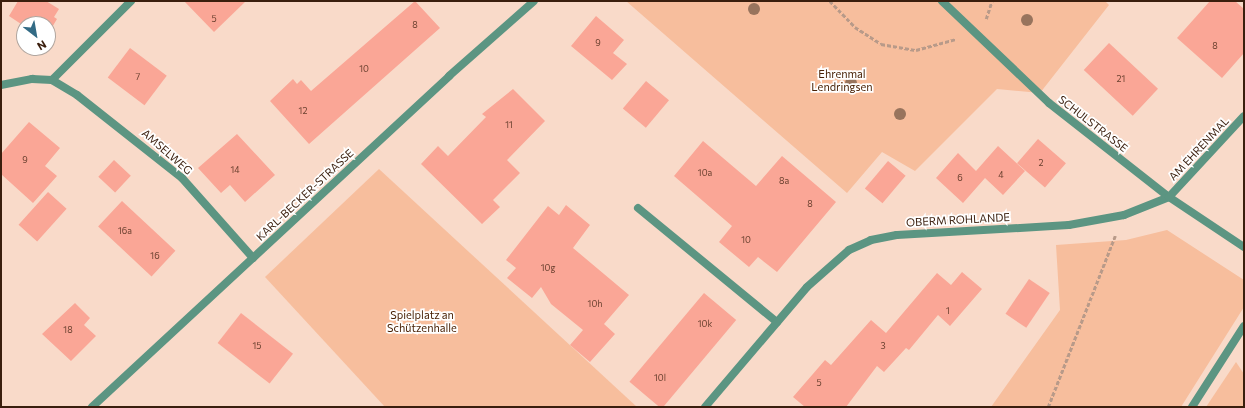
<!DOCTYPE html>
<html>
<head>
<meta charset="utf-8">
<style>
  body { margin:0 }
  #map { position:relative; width:1245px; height:408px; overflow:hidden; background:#f9dac9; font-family:Commissioner,sans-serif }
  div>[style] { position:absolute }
  .green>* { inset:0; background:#f7be9d }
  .building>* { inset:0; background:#faa696; transform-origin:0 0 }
  .path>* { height:2.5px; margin-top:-1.25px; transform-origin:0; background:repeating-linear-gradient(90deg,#b89a89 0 4px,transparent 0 6px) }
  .lane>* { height:8px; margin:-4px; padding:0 4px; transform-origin:4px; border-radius:4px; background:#5c9582 }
  .street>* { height:8px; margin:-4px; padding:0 4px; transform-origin:4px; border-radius:4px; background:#5c9582 }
  .trees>* { width:12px; height:12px; margin:-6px; border-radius:50%; background:#98745d }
  span { translate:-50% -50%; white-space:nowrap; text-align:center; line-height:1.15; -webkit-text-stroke:3.5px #fff; paint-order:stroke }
  .number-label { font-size:9px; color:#6a402f }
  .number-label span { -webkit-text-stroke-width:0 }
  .park-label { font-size:11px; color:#492105 }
  .street-label { font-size:11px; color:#3a1e0d }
  .frame { position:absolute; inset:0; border:2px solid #3a1e0d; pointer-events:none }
  .north { position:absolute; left:16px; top:16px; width:40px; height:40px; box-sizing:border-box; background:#fff; border:1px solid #b0a59e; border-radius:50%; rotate:149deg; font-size:11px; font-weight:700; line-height:16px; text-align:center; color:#3a1e0d }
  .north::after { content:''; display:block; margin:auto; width:14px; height:18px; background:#336b85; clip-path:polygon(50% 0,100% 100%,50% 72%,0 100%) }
</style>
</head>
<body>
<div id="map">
  <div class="green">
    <i style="clip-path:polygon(626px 1px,1105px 1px,1109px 5px,1040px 93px,997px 89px,915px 171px,882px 152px,847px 193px)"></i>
    <i style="clip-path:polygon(379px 169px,637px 407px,385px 407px,265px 277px)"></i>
    <i style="clip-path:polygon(1167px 230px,1244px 280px,1244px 307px,1181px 407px,991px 407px,1060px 310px,1056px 245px,1126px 240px)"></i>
    <i style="clip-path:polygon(1236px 362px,1244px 374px,1244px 407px,1206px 407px)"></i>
  </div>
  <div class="building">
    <i style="clip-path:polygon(18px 1px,46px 1px,59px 9px,54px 17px,57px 19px,48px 34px,48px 24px,24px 26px,9px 16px)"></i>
    <i style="clip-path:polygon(184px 1px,246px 1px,214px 32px)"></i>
    <i style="clip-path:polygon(415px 1px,440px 28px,309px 144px,270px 101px,293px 79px,297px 84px,301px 80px,311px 91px)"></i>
    <i style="clip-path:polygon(1210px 1px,1235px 1px,1244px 9px,1244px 53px,1222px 78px,1177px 38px)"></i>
    <i style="clip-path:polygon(596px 16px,624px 40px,613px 53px,627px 64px,612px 80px,571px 46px)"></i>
    <i style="left:1109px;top:43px;width:67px;height:37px;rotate:43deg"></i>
    <i style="left:130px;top:48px;width:46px;height:37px;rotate:37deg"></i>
    <i style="left:646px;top:81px;width:30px;height:36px;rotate:40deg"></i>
    <i style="clip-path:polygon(513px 89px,545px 121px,507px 160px,520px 173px,493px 200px,500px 207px,482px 224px,421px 164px,438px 146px,448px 156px,486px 117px,482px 114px)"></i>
    <i style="clip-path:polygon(29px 122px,60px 148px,45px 166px,57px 176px,33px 203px,1px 174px,1px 154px)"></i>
    <i style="clip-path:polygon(237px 134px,275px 175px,245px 202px,230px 185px,221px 193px,198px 168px)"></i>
    <i style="left:1038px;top:139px;width:37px;height:32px;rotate:41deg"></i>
    <i style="clip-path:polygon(703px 141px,756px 186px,782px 156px,836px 202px,777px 272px,758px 257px,749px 267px,719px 242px,732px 226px,674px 176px)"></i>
    <i style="clip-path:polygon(998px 146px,1025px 171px,1003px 195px,985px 178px,963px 203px,936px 178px,958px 153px,976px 171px)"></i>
    <i style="left:114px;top:160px;width:23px;height:23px;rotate:43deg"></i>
    <i style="left:888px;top:161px;width:23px;height:36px;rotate:40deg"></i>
    <i style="left:48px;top:192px;width:25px;height:44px;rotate:42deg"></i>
    <i style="left:122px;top:201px;width:73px;height:35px;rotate:43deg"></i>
    <i style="clip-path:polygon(566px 205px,590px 225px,573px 248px,629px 295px,604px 324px,615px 334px,590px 362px,570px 345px,583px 330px,551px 304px,541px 287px,532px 298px,507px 278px,516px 268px,506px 260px,548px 206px,559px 215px)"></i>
    <i style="clip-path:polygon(962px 272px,982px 289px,950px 326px,938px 315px,909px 350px,906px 348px,884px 372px,877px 366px,846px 407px,805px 407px,793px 397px,825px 360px,831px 365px,871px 320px,886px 333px,937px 273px,951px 285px)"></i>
    <i style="left:1029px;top:279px;width:25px;height:42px;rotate:34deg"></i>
    <i style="left:704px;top:293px;width:42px;height:116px;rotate:40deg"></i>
    <i style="clip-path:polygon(75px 303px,90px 318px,84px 325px,96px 336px,71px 361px,42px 334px)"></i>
    <i style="left:241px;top:313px;width:66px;height:38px;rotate:38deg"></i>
  </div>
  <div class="path">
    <i style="left:830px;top:1px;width:36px;rotate:46deg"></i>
    <i style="left:855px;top:27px;width:31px;rotate:33deg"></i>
    <i style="left:881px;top:44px;width:36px;rotate:10deg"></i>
    <i style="left:916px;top:50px;width:41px;rotate:-15.4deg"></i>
    <i style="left:986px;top:19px;width:19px;rotate:-72deg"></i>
    <i style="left:1048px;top:407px;width:184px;rotate:-68.6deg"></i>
  </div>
  <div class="lane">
    <i style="left:1192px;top:407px;width:96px;rotate:-57.3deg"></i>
  </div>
  <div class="street">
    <i style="left:942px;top:1px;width:148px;rotate:43.6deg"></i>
    <i style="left:1049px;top:103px;width:152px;rotate:38.1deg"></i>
    <i style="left:1169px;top:197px;width:90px;rotate:33.7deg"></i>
    <i style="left:52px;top:80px;width:112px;rotate:-45deg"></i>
    <i style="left:1px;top:85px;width:32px;rotate:-11deg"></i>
    <i style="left:32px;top:79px;width:20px;rotate:3deg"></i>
    <i style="left:52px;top:80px;width:29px;rotate:31deg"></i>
    <i style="left:77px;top:95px;width:134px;rotate:38.3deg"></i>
    <i style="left:182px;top:178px;width:107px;rotate:48.4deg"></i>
    <i style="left:638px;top:208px;width:180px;rotate:39.4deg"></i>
    <i style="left:92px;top:407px;width:487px;rotate:-42.8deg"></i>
    <i style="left:449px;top:76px;width:113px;rotate:-41.4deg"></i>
    <i style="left:705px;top:407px;width:157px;rotate:-49.6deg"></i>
    <i style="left:807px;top:287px;width:56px;rotate:-41.4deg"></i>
    <i style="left:849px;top:250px;width:24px;rotate:-24deg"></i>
    <i style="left:871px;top:240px;width:26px;rotate:-11deg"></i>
    <i style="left:897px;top:235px;width:172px;rotate:-3.3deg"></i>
    <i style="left:1069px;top:225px;width:56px;rotate:-10.3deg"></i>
    <i style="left:1124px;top:215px;width:48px;rotate:-21.8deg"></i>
    <i style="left:1169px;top:197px;width:110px;rotate:-47.2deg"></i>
  </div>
  <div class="trees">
    <i style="left:754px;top:9px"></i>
    <i style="left:1027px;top:20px"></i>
    <i style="left:851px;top:83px"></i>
    <i style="left:900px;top:114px"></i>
  </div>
  <div class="number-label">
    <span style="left:214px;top:19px">5</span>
    <span style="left:415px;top:25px">8</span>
    <span style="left:598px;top:43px">9</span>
    <span style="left:1215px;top:46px">8</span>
    <span style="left:364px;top:69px">10</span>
    <span style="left:138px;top:77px">7</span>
    <span style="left:1121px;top:79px">21</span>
    <span style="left:303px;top:111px">12</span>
    <span style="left:509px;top:125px">11</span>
    <span style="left:25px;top:160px">9</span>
    <span style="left:1041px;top:163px">2</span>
    <span style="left:235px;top:170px">14</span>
    <span style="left:705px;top:173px">10a</span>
    <span style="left:1001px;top:175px">4</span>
    <span style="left:960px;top:178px">6</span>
    <span style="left:784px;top:181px">8a</span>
    <span style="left:810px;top:204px">8</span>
    <span style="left:125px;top:231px">16a</span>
    <span style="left:746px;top:240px">10</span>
    <span style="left:155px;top:256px">16</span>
    <span style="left:548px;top:268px">10g</span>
    <span style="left:595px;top:304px">10h</span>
    <span style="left:948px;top:311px">1</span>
    <span style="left:705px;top:324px">10k</span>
    <span style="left:68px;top:330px">18</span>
    <span style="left:257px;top:346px">15</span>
    <span style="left:883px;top:346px">3</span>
    <span style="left:660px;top:378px">10l</span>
    <span style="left:819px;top:383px">5</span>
  </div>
  <div class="park-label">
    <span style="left:842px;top:81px">Ehrenmal<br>Lendringsen</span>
    <span style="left:422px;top:322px">Spielplatz an<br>Schützenhalle</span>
  </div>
  <div class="street-label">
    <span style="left:1093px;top:124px;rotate:38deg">SCHULSTRASSE</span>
    <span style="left:1199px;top:149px;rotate:-47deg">AM EHRENMAL</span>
    <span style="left:167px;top:152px;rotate:41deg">AMSELWEG</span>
    <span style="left:305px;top:195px;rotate:-43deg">KARL-BECKER-STRASSE</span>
    <span style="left:958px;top:220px;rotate:-3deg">OBERM ROHLANDE</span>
  </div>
  <div class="frame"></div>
  <div class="north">N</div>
</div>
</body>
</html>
